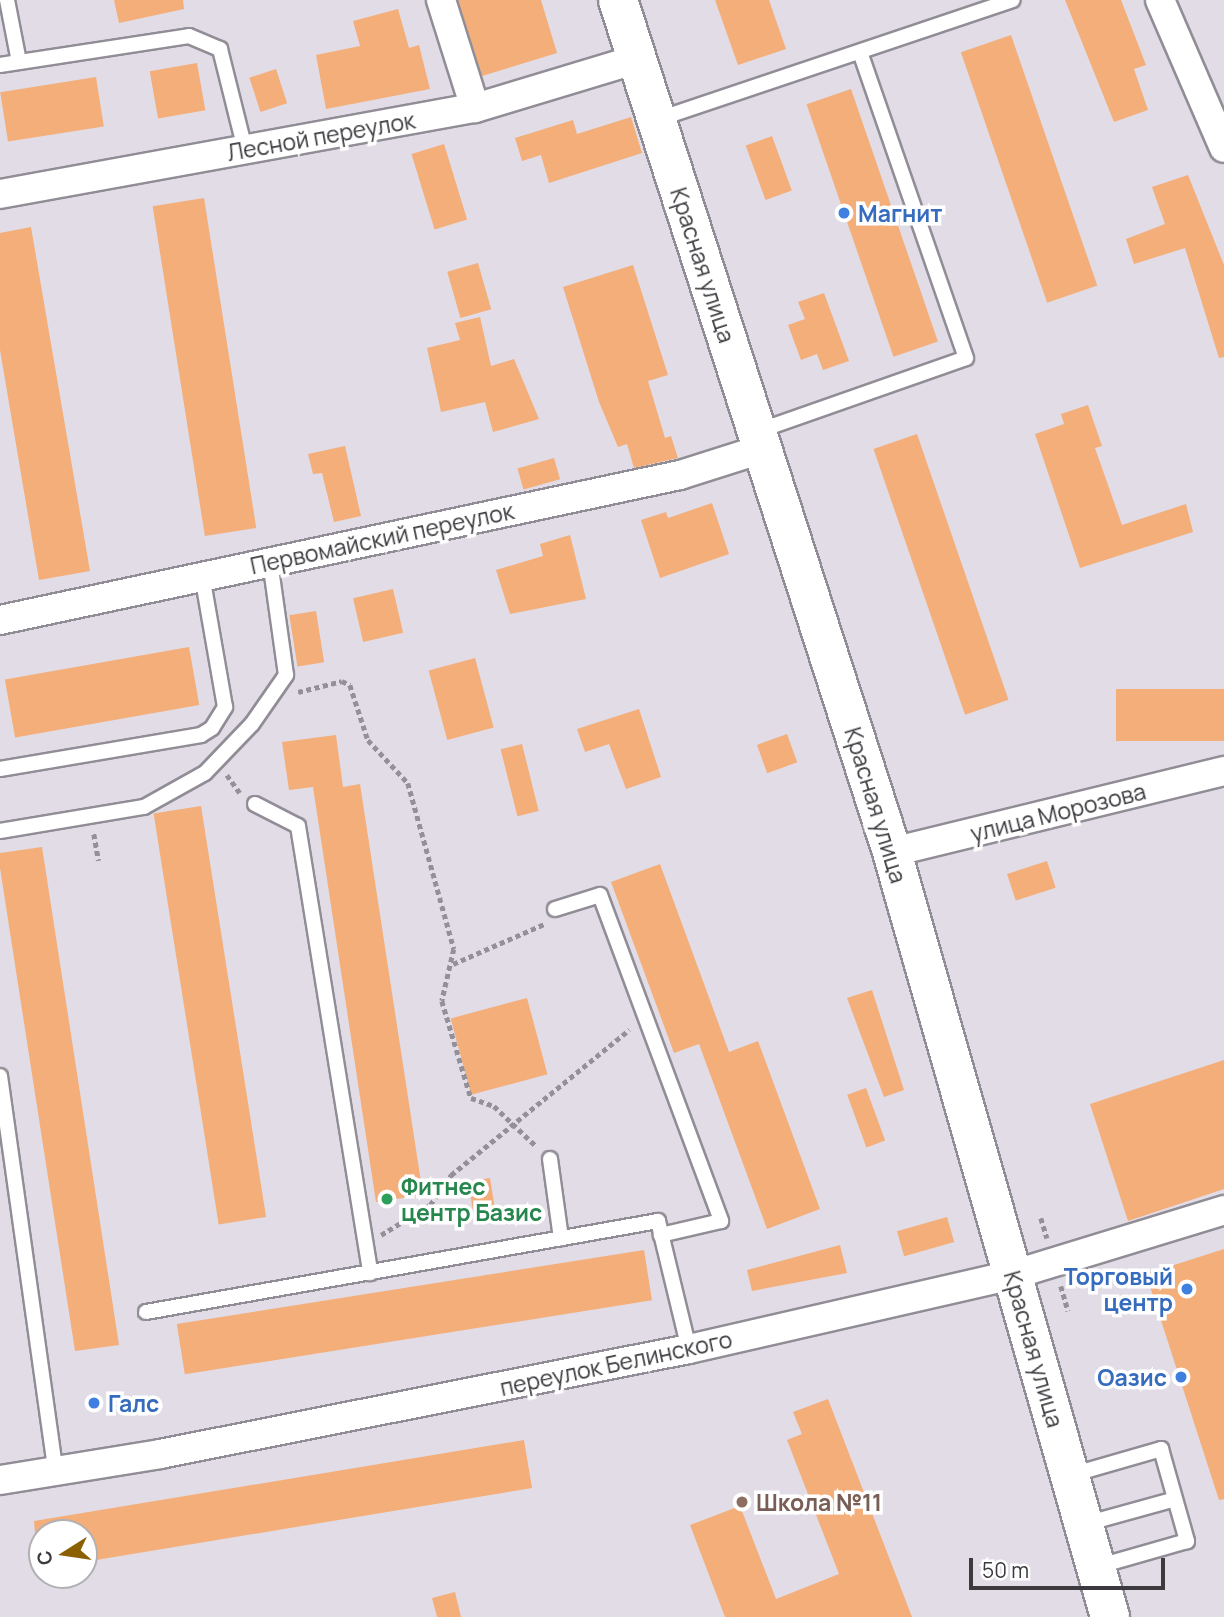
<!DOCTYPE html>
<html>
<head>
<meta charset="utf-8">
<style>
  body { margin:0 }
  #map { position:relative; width:1224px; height:1617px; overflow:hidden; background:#e1dce6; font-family:Manrope,sans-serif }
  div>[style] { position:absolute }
  .building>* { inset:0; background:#f4ae79; transform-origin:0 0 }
  .path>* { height:4.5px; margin-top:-2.25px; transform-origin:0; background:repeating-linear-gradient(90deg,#949098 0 5px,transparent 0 8.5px) }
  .roads { filter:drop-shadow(2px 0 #918d96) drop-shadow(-2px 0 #918d96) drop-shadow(0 2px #918d96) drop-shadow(0 -2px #918d96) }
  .lane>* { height:14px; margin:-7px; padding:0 7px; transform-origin:7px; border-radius:7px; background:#fff }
  .street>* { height:28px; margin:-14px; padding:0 14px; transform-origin:14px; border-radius:14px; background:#fff }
  .secondary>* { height:38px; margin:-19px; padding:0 19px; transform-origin:19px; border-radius:19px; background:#fff }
  .dots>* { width:19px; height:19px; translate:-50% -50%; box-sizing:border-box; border:4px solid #fff; border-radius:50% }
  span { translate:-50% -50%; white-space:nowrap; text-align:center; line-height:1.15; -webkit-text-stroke:7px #fff; paint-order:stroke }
  .street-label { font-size:23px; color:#3c3a3e }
  .shop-label { font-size:23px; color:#366cbe; font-weight:700 }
  .left { translate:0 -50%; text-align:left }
  .right { translate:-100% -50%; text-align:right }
  .leisure-label { font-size:23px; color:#27864d; font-weight:700 }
  .education-label { font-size:23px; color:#785e54; font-weight:700 }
  .north { position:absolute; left:28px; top:1519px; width:70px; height:70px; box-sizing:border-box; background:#fff; border:2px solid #b1b0b2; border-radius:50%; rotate:258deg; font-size:19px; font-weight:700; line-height:28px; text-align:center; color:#3c3a3e }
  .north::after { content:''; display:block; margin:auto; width:24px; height:32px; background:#8b6002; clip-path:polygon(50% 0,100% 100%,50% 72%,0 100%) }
  .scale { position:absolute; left:969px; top:1558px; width:196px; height:32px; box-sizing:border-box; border:4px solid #3c3a3e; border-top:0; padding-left:9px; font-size:21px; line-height:24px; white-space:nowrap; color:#3c3a3e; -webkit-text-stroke:5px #fff; paint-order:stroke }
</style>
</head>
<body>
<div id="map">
  <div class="building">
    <i style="clip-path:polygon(114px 0,183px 0,184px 9px,119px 23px)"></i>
    <i style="clip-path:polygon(458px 0,541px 0,557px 53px,482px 76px)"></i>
    <i style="clip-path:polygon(715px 0,769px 0,786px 49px,738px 65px)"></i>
    <i style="clip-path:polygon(1065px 0,1121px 0,1146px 65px,1134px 69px,1148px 110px,1114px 122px)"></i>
    <i style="clip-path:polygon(398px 9px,409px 48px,419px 45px,430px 89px,326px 109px,316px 55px,360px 46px,353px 21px)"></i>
    <i style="left:1011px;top:35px;width:265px;height:53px;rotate:71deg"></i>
    <i style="left:197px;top:63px;width:48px;height:48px;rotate:80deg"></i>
    <i style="left:276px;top:69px;width:36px;height:28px;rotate:72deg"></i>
    <i style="left:96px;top:77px;width:50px;height:97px;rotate:81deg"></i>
    <i style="left:851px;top:89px;width:267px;height:47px;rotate:71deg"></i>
    <i style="clip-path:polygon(631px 117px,642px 153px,549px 183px,541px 155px,522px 161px,515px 138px,573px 120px,577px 134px)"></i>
    <i style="left:772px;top:136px;width:58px;height:28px;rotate:70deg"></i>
    <i style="left:444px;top:144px;width:79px;height:34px;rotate:73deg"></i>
    <i style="clip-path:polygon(1188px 175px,1224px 265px,1224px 357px,1219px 358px,1185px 248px,1134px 264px,1126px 239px,1165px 224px,1152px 187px)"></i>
    <i style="left:204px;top:198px;width:334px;height:52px;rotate:81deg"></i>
    <i style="clip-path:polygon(31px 227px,90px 571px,39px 580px,0 350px,0 233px)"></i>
    <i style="left:478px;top:263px;width:48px;height:32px;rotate:74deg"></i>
    <i style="clip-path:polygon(633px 265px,668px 375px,648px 381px,665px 438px,671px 436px,678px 458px,634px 468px,627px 444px,618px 447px,599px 402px,563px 287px)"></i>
    <i style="clip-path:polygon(824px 293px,849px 361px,823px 370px,817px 354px,801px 360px,788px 325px,805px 319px,798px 302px)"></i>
    <i style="clip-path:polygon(480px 317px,491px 366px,514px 359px,539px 419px,493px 432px,485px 402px,441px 412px,427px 348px,460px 340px,455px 323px)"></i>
    <i style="clip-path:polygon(1088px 405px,1102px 446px,1095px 448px,1122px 525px,1186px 504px,1193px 532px,1080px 568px,1035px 434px,1064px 424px,1061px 414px)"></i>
    <i style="left:917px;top:434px;width:281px;height:46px;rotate:71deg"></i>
    <i style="clip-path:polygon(345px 446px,361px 516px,334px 522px,322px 473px,313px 474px,308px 454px)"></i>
    <i style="left:554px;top:458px;width:22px;height:38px;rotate:74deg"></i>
    <i style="clip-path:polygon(712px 503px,729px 554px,660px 578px,641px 520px,666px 512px,668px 518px)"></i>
    <i style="clip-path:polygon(570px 535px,586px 599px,510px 614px,496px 570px,543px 556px,540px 544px)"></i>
    <i style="left:393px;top:589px;width:45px;height:41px;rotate:77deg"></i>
    <i style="left:316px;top:611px;width:52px;height:27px;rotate:81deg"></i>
    <i style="left:189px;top:647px;width:59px;height:187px;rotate:80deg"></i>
    <i style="left:475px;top:658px;width:72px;height:48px;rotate:75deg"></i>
    <i style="left:1224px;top:689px;width:52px;height:108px;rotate:90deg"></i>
    <i style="clip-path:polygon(639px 709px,661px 777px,626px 789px,609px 744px,585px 752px,577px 729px)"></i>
    <i style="left:787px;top:734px;width:30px;height:32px;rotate:70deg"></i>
    <i style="clip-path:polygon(336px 735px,343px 787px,360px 784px,423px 1195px,376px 1202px,313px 787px,289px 790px,282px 742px)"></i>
    <i style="left:522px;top:744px;width:69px;height:22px;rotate:76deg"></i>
    <i style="left:201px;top:806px;width:416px;height:48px;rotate:81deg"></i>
    <i style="clip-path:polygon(42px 847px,119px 1345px,75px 1351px,0 868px,0 853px)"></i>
    <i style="left:1047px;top:861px;width:28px;height:42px;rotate:72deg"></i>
    <i style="clip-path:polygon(660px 864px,729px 1052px,758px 1041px,820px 1209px,767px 1229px,699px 1044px,674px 1053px,611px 882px)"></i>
    <i style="clip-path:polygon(872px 990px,904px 1090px,884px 1097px,847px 998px)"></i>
    <i style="left:527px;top:998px;width:79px;height:79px;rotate:75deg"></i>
    <i style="clip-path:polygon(1224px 1060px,1224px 1189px,1128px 1221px,1090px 1104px)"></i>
    <i style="left:866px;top:1088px;width:56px;height:20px;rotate:70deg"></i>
    <i style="left:490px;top:1178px;width:37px;height:22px;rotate:81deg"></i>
    <i style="left:947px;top:1217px;width:26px;height:52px;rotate:74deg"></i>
    <i style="clip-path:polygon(840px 1245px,847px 1273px,752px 1291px,747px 1270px)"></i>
    <i style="clip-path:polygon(1224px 1249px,1224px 1499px,1219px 1500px,1146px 1274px)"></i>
    <i style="left:644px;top:1250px;width:51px;height:473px;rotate:81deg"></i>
    <i style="clip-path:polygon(828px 1399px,912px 1617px,725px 1617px,690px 1525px,740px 1506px,776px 1599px,839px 1574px,787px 1440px,802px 1434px,793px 1412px)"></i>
    <i style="clip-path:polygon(524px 1440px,532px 1488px,84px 1562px,84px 1533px,35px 1533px,34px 1521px)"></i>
    <i style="clip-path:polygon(455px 1592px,461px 1617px,437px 1617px,432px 1598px)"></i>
  </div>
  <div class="path">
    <i style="left:298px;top:692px;width:45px;rotate:-14deg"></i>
    <i style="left:342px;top:681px;width:9px;rotate:27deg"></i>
    <i style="left:350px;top:685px;width:58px;rotate:71.9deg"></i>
    <i style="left:368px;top:740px;width:59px;rotate:47.1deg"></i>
    <i style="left:408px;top:783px;width:172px;rotate:74.5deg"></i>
    <i style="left:454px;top:949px;width:53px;rotate:103deg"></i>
    <i style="left:442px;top:1001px;width:101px;rotate:73.4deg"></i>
    <i style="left:471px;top:1098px;width:24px;rotate:19deg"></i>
    <i style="left:494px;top:1106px;width:58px;rotate:43.6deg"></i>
    <i style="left:227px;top:775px;width:22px;rotate:54deg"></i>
    <i style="left:94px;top:834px;width:27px;rotate:80deg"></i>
    <i style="left:453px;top:964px;width:99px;rotate:-23.7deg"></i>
    <i style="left:1041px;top:1218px;width:21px;rotate:73deg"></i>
    <i style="left:381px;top:1235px;width:57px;rotate:-31.5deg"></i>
    <i style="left:430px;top:1205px;width:37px;rotate:-55deg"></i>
    <i style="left:451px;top:1175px;width:230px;rotate:-39.2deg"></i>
    <i style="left:1061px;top:1286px;width:26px;rotate:74deg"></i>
  </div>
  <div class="roads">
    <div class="lane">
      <i style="left:7px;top:0;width:63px;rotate:79deg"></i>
      <i style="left:0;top:65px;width:191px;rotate:-8.7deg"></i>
      <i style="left:189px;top:36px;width:34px;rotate:23deg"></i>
      <i style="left:220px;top:49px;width:103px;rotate:76deg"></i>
      <i style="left:659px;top:119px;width:373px;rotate:-18.6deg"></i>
      <i style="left:758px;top:431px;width:220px;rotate:-19.3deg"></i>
      <i style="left:966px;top:358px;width:324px;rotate:-109.1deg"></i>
      <i style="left:0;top:769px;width:204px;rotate:-9.6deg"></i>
      <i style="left:201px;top:735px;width:13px;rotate:-32deg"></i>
      <i style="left:212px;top:728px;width:25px;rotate:-58deg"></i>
      <i style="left:225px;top:707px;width:134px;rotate:-99.9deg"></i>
      <i style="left:255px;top:804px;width:48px;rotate:27.1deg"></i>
      <i style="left:298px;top:826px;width:453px;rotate:80.8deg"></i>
      <i style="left:0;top:831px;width:146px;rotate:-9.5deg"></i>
      <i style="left:144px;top:807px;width:70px;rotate:-29.1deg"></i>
      <i style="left:205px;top:773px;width:68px;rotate:-46.2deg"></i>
      <i style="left:252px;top:724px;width:60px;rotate:-55.2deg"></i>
      <i style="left:286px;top:675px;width:115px;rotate:-98deg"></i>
      <i style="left:555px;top:909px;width:47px;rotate:-17.3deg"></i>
      <i style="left:600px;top:895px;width:348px;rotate:69.6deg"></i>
      <i style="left:721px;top:1221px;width:62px;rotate:166.9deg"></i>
      <i style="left:0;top:1076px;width:401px;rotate:82deg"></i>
      <i style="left:550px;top:1159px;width:80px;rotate:82.1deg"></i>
      <i style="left:146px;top:1312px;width:520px;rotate:-10.08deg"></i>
      <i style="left:658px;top:1221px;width:132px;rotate:76.4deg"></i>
      <i style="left:1071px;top:1475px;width:94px;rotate:-16.1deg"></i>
      <i style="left:1161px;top:1449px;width:96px;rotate:74.2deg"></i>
      <i style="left:1187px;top:1541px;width:91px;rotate:164.1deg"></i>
      <i style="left:1085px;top:1524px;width:93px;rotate:-15.5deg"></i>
    </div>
    <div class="street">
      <i style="left:441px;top:0;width:113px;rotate:72.5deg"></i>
      <i style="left:1160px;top:0;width:161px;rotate:66.6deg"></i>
      <i style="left:0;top:194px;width:483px;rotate:-10.3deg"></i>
      <i style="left:475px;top:108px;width:169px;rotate:-16.8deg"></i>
      <i style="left:0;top:620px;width:695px;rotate:-12.04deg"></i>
      <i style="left:680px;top:475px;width:86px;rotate:-17.6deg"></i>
      <i style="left:892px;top:852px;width:342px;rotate:-13.7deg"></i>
      <i style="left:0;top:1480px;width:162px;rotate:-9.2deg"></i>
      <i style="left:160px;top:1454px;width:539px;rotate:-11.23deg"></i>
      <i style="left:689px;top:1349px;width:331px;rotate:-12.9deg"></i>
      <i style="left:1012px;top:1275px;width:222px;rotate:-17deg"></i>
    </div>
    <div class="secondary">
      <i style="left:618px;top:0;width:895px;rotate:72.17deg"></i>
      <i style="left:892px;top:852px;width:795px;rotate:74.09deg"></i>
    </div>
  </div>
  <div class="dots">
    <i style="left:844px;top:213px;background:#3f7fe0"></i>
    <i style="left:387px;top:1199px;background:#2e9e5b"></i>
    <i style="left:1187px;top:1289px;background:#3f7fe0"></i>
    <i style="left:1181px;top:1377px;background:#3f7fe0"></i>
    <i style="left:94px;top:1403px;background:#3f7fe0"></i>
    <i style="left:742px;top:1502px;background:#8d6e63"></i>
  </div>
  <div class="street-label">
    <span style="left:321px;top:136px;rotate:-10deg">Лесной переулок</span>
    <span style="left:703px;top:265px;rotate:72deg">Красная улица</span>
    <span style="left:382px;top:538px;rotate:-12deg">Первомайский переулок</span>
    <span style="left:876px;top:805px;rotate:73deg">Красная улица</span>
    <span style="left:1058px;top:812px;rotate:-14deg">улица Морозова</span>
    <span style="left:1034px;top:1349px;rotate:74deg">Красная улица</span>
    <span style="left:616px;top:1363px;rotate:-12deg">переулок Белинского</span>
  </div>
  <div class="shop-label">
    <span class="left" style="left:858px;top:213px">Магнит</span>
    <span class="right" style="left:1173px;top:1289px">Торговый<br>центр</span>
    <span class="right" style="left:1167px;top:1377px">Оазис</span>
    <span class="left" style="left:108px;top:1403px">Галс</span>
  </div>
  <div class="leisure-label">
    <span class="left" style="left:401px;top:1199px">Фитнес<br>центр Базис</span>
  </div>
  <div class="education-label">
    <span class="left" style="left:756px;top:1502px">Школа №11</span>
  </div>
  <div class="north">С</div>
  <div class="scale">50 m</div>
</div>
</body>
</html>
